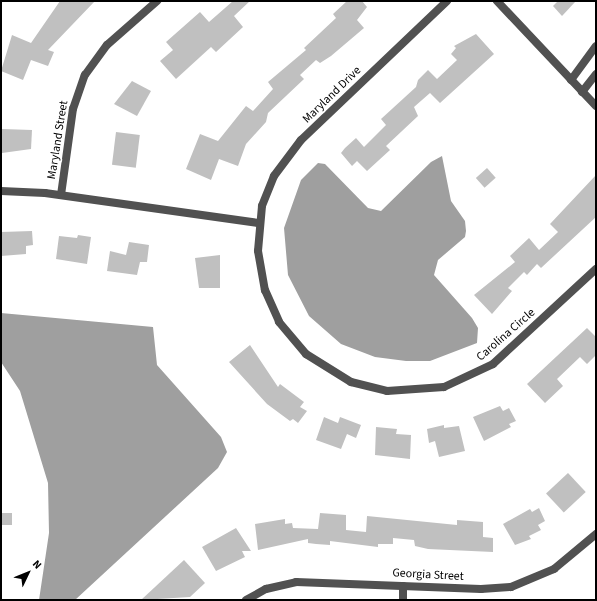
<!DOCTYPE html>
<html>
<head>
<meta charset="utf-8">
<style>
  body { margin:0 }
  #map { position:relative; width:597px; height:601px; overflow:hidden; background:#fff; font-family:"Source Sans 3",sans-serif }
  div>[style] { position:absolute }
  .water>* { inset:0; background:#9f9f9f }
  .building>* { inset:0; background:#c0c0c0; transform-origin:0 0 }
  .street>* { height:8px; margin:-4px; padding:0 4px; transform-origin:4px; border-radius:4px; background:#515151 }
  span { translate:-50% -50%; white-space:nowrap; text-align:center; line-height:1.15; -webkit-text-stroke:3.5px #fff; paint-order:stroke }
  .street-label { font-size:12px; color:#000 }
  .frame { position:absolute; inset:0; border:2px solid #000; pointer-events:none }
  .north { position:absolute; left:8px; top:553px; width:40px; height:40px; -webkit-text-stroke:3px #fff; paint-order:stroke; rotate:47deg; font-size:11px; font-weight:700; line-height:16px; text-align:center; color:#000 }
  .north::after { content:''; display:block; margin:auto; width:14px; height:18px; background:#000; clip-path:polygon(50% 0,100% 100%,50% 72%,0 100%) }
</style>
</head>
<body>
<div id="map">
  <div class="water">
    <i style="clip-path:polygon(442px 156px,451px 201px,465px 221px,466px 231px,465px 237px,438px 260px,434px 275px,472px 318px,478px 328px,477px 343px,430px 361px,406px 361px,375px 357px,341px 344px,309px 316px,288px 275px,284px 228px,301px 180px,318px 163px,325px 164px,368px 208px,381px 211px,431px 162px)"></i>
    <i style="clip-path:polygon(1px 313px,153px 327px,157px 365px,221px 437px,227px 452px,218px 468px,75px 600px,39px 600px,49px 533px,48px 483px,20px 391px,1px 362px)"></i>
  </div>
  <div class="building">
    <i style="clip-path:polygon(60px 1px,95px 1px,48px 50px,54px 52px,48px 66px,31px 60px,23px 80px,1px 71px,12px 35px,31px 43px)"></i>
    <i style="clip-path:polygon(233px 1px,250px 1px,234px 16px,243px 27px,216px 52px,211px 47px,176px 79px,160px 61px,173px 50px,166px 42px,200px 12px,209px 22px)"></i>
    <i style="clip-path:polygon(347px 1px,362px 1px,367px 7px,357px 20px,364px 28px,331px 56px,320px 63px,316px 60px,300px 75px,304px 79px,268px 113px,266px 122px,246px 144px,238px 166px,219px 159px,211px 180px,186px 169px,200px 134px,218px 141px,246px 106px,253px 111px,273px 89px,268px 82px,306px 50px,304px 48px,336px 18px,333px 14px)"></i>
    <i style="clip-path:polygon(558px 1px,576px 1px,562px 16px,553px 6px)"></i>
    <i style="clip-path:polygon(476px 34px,494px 54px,440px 103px,430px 93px,414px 107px,418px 116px,386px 146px,390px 150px,367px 171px,357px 161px,352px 166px,341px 153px,345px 148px,356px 138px,364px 147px,386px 125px,381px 119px,416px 87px,418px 80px,428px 70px,437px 79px,457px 60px,451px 54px,456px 48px,454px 46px)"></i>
    <i style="clip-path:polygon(132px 81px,151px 91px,137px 116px,114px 104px)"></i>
    <i style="clip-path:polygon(2px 129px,32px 130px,31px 149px,2px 153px)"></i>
    <i style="left:116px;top:132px;width:24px;height:33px;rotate:7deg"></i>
    <i style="left:487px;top:168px;width:13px;height:15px;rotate:48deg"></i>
    <i style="clip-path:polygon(596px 175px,596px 217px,541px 268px,537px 264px,527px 275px,524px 272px,508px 288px,512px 291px,492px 314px,474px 295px,515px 262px,510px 256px,529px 238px,539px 250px,558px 232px,550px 224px)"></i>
    <i style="clip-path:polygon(32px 231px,33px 245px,26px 246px,26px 254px,1px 256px,1px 232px)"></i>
    <i style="clip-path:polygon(78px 235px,91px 237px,87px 264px,56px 259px,59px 236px,77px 238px)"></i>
    <i style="clip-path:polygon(129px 242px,149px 245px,147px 262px,140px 262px,137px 275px,107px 271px,110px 251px,126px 255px)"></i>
    <i style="clip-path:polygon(220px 255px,220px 288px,199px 288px,195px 258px)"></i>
    <i style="clip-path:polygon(587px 328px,596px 337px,596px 355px,587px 364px,580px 357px,557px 379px,563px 386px,545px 403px,527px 384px)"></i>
    <i style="clip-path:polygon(250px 345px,278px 387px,280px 384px,304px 402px,300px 407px,307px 411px,298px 423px,293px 419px,290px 421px,267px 404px,229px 362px)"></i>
    <i style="clip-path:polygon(500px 406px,503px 411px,509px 408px,516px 421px,509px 424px,511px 427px,484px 441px,473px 417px)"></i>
    <i style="clip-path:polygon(324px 417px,338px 423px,340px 417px,361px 425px,356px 438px,347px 434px,341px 449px,316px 440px)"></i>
    <i style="clip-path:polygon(444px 425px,444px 428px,459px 426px,465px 451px,439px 457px,435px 441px,429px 443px,427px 429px)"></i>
    <i style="clip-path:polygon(376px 427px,397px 429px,396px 434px,411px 435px,410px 459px,375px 455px)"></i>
    <i style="left:568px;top:473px;width:26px;height:30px;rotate:47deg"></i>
    <i style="clip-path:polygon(539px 508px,545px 521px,538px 525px,541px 530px,529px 536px,531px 539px,515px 545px,503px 524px,530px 509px,532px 512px)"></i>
    <i style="left:1px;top:513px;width:11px;height:12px"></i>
    <i style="clip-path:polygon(320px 513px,346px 515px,346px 530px,366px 532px,367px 516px,457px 525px,457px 520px,483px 522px,483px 537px,493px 538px,493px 552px,428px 549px,415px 546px,414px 540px,393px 538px,393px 544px,378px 544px,378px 547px,330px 541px,330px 545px,316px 544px,308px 543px,308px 539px,258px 550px,255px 524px,285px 519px,285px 524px,292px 523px,293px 528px,318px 529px)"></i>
    <i style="clip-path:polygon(236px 528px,251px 551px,242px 551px,245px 557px,216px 571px,202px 547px)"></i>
    <i style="clip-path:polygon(184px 560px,205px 583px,190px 597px,141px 600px)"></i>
  </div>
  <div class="street">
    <i style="left:447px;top:1px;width:202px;rotate:136.4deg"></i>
    <i style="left:301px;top:140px;width:45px;rotate:126.9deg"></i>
    <i style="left:274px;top:176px;width:32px;rotate:112deg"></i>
    <i style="left:262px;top:206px;width:45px;rotate:95.1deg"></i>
    <i style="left:258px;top:251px;width:40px;rotate:80deg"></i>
    <i style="left:265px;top:290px;width:35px;rotate:66deg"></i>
    <i style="left:279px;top:322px;width:42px;rotate:49.8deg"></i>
    <i style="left:306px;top:354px;width:53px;rotate:31.9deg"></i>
    <i style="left:351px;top:382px;width:37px;rotate:14deg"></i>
    <i style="left:387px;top:391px;width:57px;rotate:-4deg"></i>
    <i style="left:444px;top:387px;width:54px;rotate:-25.1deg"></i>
    <i style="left:493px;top:364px;width:140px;rotate:-42.7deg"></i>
    <i style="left:497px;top:1px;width:144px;rotate:46.7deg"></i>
    <i style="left:571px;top:80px;width:42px;rotate:-53.7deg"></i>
    <i style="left:582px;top:92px;width:23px;rotate:-52deg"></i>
    <i style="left:1px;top:191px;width:44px;rotate:2.6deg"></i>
    <i style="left:45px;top:193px;width:215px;rotate:8deg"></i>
    <i style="left:61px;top:195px;width:87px;rotate:-82.1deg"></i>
    <i style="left:73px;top:109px;width:36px;rotate:-71deg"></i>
    <i style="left:85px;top:75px;width:37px;rotate:-54deg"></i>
    <i style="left:107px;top:45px;width:67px;rotate:-41.3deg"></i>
    <i style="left:246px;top:600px;width:23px;rotate:-29deg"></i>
    <i style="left:266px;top:589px;width:31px;rotate:-13deg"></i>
    <i style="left:296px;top:582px;width:185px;rotate:2.2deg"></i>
    <i style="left:481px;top:589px;width:30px;rotate:-4deg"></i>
    <i style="left:511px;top:587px;width:47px;rotate:-22.7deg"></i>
    <i style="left:554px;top:569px;width:55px;rotate:-39.8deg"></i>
    <i style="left:403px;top:600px;width:14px;rotate:-90deg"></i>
  </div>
  <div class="street-label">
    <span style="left:332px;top:95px;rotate:-44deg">Maryland Drive</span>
    <span style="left:58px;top:140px;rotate:-81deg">Maryland Street</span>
    <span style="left:506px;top:335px;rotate:-41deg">Carolina Circle</span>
    <span style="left:428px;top:575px;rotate:3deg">Georgia Street</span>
  </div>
  <div class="frame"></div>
  <div class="north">N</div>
</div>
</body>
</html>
